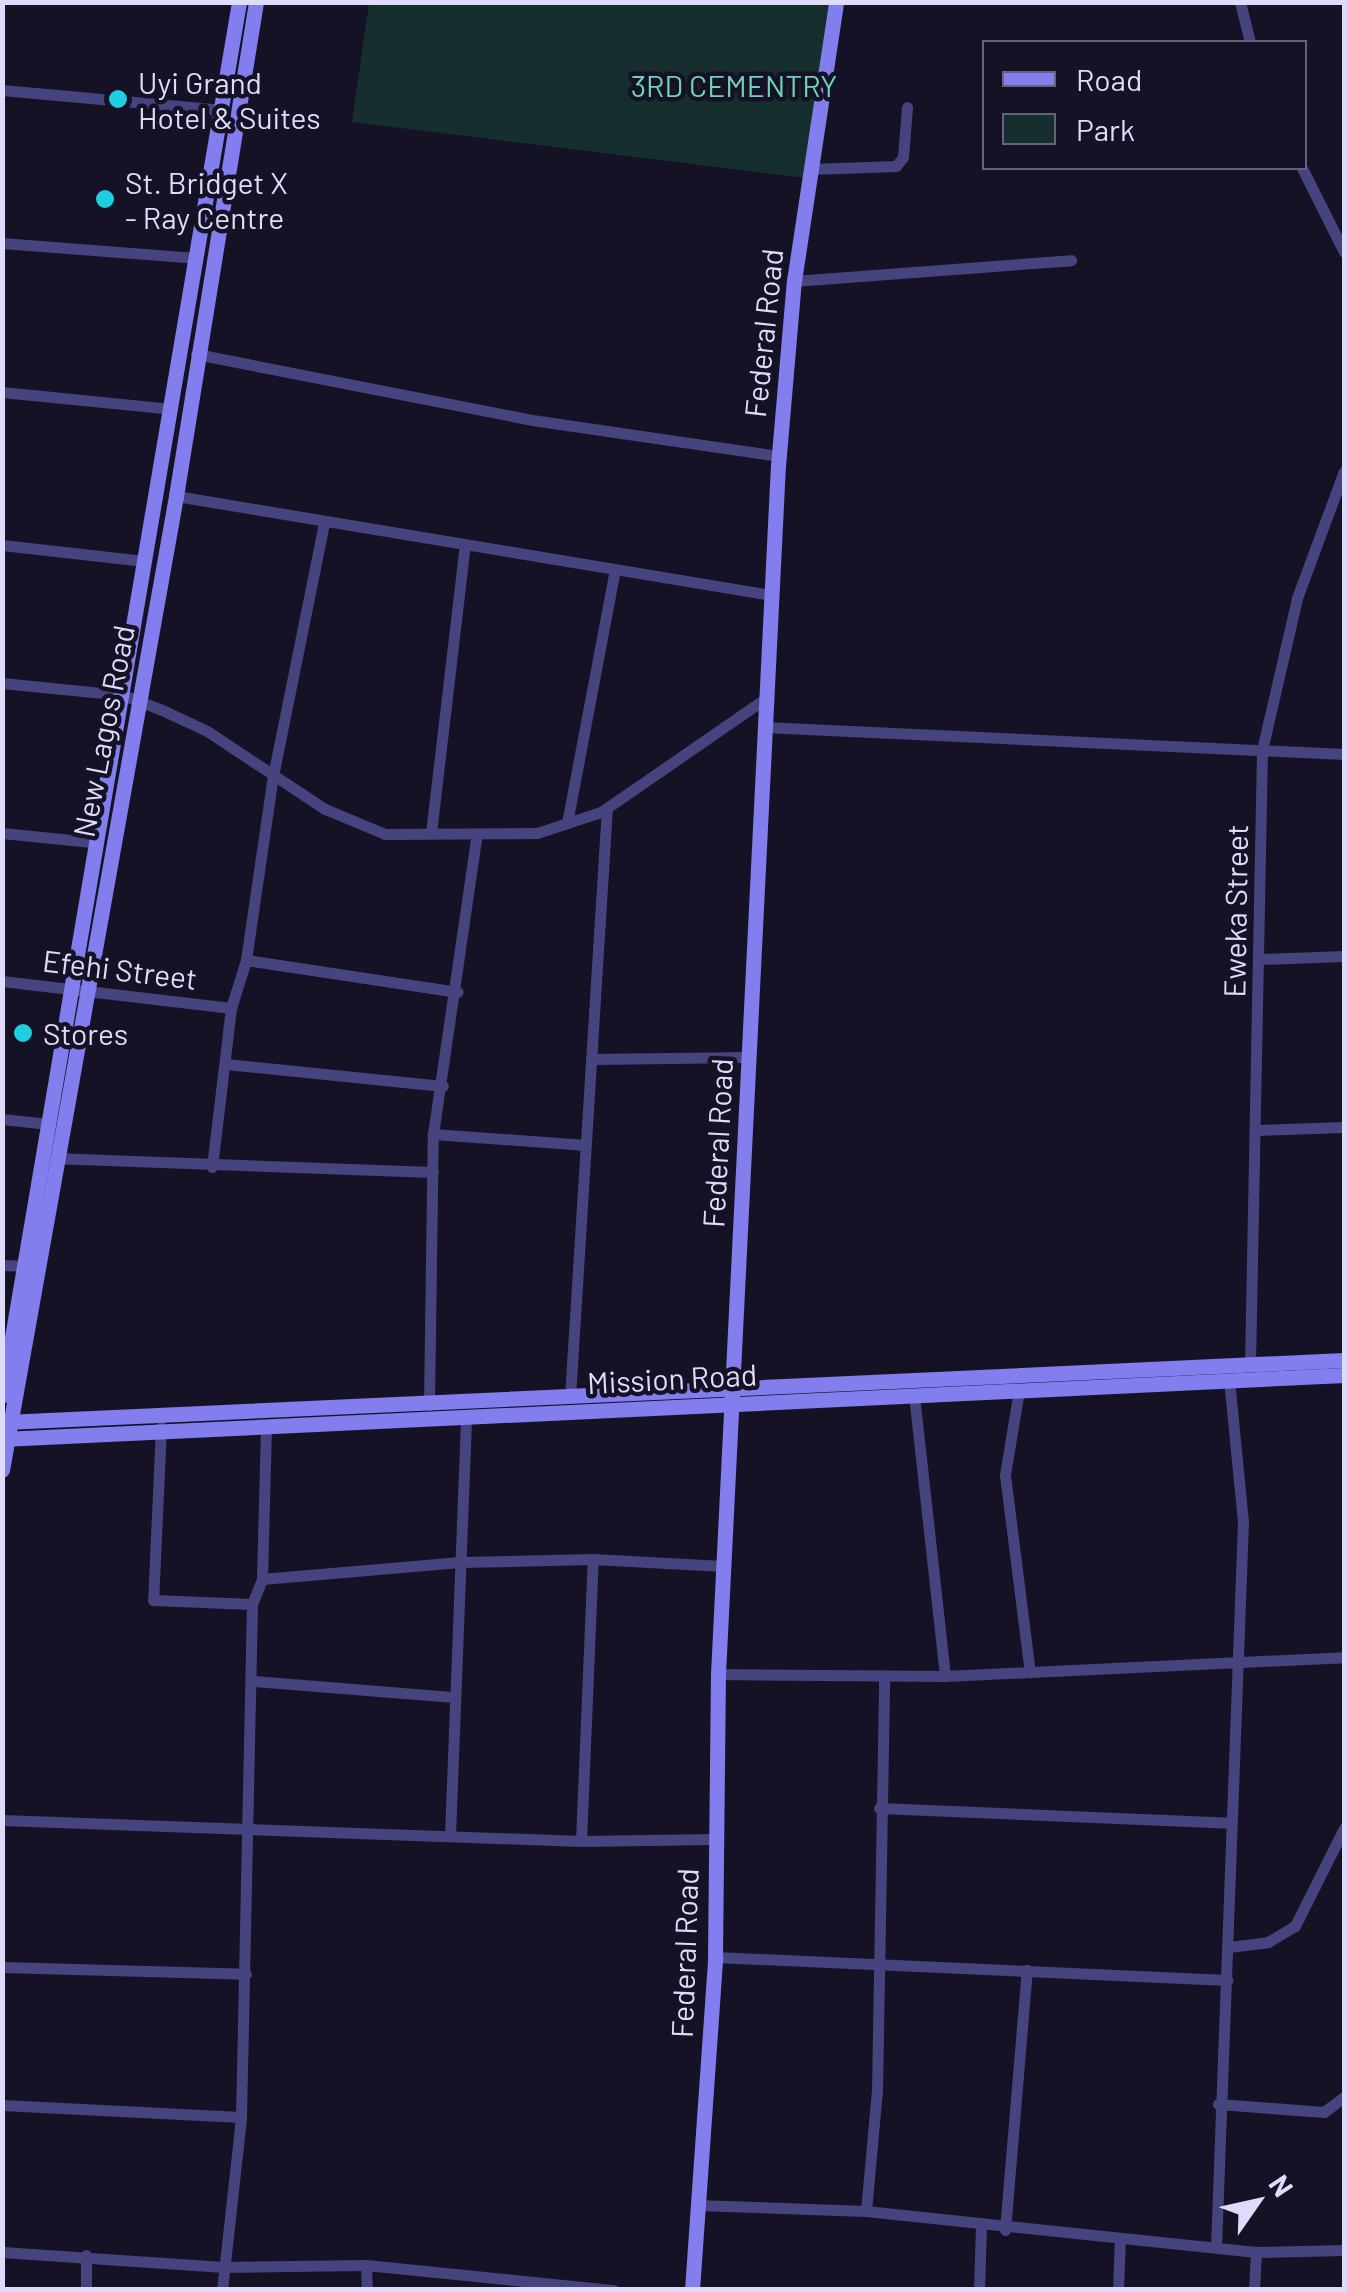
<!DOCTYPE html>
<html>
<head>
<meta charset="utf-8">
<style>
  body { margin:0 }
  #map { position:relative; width:1347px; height:2292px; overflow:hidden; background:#161225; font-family:Barlow,sans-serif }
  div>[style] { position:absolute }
  .green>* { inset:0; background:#162e2d }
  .street>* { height:11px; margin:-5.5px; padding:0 5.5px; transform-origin:5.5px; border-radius:5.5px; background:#46447e }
  .secondary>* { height:15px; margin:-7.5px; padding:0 7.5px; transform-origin:7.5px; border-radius:7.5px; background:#827eee }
  .dots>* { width:28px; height:28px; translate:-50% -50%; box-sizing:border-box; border:5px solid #161225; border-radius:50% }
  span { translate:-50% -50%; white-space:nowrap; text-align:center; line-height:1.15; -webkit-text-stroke:9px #161225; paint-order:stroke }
  .poi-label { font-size:30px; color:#dfdbfa }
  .left { translate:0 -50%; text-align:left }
  .park-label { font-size:30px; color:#70d1ba }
  .street-label { font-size:30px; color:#dfdbfa }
  .frame { position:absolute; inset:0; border:5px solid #dfdbfa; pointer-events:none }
  .legend { position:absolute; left:982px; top:40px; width:325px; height:130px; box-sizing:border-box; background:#161225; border:2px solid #66627a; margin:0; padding:12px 18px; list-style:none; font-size:30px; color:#dfdbfa }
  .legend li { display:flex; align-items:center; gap:20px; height:50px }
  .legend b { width:50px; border:2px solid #66627a }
  .north { position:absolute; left:1207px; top:2152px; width:100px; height:100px; -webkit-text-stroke:8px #161225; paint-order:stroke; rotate:56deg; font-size:28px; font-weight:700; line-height:40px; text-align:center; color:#dfdbfa }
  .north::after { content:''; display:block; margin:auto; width:35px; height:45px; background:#dfdbfa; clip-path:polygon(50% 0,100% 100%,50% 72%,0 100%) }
</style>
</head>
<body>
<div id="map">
  <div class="green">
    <i style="clip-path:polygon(369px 3px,831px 3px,805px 178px,352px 122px)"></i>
  </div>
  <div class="street">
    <i style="left:1240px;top:2px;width:41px;rotate:76deg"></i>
    <i style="left:2px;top:90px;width:219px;rotate:5.2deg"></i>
    <i style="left:1302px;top:168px;width:94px;rotate:63.4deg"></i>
    <i style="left:811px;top:169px;width:85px;rotate:-2deg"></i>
    <i style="left:896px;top:166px;width:11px;rotate:-52deg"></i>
    <i style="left:903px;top:157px;width:50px;rotate:-85.4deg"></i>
    <i style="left:2px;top:243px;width:194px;rotate:4.4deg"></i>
    <i style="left:794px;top:281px;width:278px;rotate:-4.3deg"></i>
    <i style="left:196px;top:354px;width:342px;rotate:11.1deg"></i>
    <i style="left:532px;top:420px;width:250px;rotate:8.3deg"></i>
    <i style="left:2px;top:392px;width:170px;rotate:5.7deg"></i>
    <i style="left:176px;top:496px;width:603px;rotate:9.45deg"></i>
    <i style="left:2px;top:545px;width:143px;rotate:6.4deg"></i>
    <i style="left:2px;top:683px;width:122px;rotate:5.7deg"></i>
    <i style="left:123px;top:695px;width:40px;rotate:21deg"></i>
    <i style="left:160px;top:709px;width:52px;rotate:25.1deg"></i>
    <i style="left:207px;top:731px;width:141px;rotate:33.5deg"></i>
    <i style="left:325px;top:809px;width:65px;rotate:22.6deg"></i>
    <i style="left:385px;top:834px;width:152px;rotate:-0.4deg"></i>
    <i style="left:537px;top:833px;width:67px;rotate:-18.2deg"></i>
    <i style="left:601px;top:812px;width:201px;rotate:-34.6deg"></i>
    <i style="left:764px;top:727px;width:581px;rotate:2.67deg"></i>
    <i style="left:567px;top:823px;width:258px;rotate:-79.3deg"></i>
    <i style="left:2px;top:833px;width:90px;rotate:5.7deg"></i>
    <i style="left:431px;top:833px;width:290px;rotate:-83.3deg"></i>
    <i style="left:1260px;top:959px;width:84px;rotate:-2deg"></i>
    <i style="left:246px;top:960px;width:214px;rotate:8.6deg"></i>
    <i style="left:2px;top:981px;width:231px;rotate:6.7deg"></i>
    <i style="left:591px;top:1059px;width:157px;rotate:-0.7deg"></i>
    <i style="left:226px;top:1064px;width:218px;rotate:5.8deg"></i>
    <i style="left:2px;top:1119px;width:47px;rotate:6.1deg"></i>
    <i style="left:1256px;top:1130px;width:88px;rotate:-2deg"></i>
    <i style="left:433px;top:1134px;width:153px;rotate:4.1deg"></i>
    <i style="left:52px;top:1158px;width:381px;rotate:2.1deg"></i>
    <i style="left:212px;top:1167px;width:160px;rotate:-83.2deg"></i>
    <i style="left:231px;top:1008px;width:50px;rotate:-72.6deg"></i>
    <i style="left:246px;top:960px;width:186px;rotate:-81.7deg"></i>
    <i style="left:273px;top:776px;width:258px;rotate:-78.6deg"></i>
    <i style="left:2px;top:1265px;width:26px;rotate:2deg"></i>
    <i style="left:1250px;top:1364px;width:614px;rotate:-88.88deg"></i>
    <i style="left:1262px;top:750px;width:156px;rotate:-77deg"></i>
    <i style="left:1297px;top:598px;width:135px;rotate:-69.7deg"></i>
    <i style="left:1019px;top:1390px;width:86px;rotate:99.4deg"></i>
    <i style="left:1005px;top:1475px;width:199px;rotate:82.8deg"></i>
    <i style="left:914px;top:1395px;width:283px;rotate:83.7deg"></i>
    <i style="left:570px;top:1397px;width:590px;rotate:-86.41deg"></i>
    <i style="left:429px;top:1405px;width:271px;rotate:-89.2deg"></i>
    <i style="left:433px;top:1134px;width:304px;rotate:-81.7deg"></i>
    <i style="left:161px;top:1427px;width:173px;rotate:92.6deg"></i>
    <i style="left:153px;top:1600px;width:99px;rotate:2.3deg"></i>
    <i style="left:262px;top:1579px;width:199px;rotate:-4.9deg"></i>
    <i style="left:460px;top:1562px;width:133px;rotate:-1.3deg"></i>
    <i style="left:593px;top:1559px;width:130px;rotate:3.1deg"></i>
    <i style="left:718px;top:1674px;width:227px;rotate:0.5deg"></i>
    <i style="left:945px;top:1676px;width:399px;rotate:-2.7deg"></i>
    <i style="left:254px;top:1681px;width:198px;rotate:4.6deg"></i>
    <i style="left:879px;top:1808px;width:351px;rotate:2.4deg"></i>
    <i style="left:2px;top:1820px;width:579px;rotate:2.08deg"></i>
    <i style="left:581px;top:1841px;width:133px;rotate:-0.9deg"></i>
    <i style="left:450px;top:1836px;width:420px;rotate:-87.8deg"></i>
    <i style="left:581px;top:1841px;width:282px;rotate:-87.6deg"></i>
    <i style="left:1229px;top:1947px;width:39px;rotate:-7deg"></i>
    <i style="left:1268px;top:1942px;width:31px;rotate:-31deg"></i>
    <i style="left:1295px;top:1926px;width:110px;rotate:-63.4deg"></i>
    <i style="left:715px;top:1957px;width:513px;rotate:2.57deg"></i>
    <i style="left:2px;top:1967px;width:244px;rotate:1.6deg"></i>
    <i style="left:1218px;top:2104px;width:106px;rotate:4.3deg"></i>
    <i style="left:1324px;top:2112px;width:25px;rotate:-37deg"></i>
    <i style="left:2px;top:2105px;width:239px;rotate:2.9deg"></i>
    <i style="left:696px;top:2205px;width:170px;rotate:2deg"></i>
    <i style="left:866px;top:2211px;width:392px;rotate:6deg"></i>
    <i style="left:1256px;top:2252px;width:88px;rotate:-1.3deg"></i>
    <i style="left:866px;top:2211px;width:121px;rotate:-84.8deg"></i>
    <i style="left:877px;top:2091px;width:415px;rotate:-89deg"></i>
    <i style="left:1005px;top:2230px;width:261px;rotate:-85.2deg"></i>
    <i style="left:1216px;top:2247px;width:726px;rotate:-87.87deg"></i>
    <i style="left:1243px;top:1522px;width:144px;rotate:-95.6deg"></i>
    <i style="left:2px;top:2252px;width:222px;rotate:3.9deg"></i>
    <i style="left:223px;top:2267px;width:143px;rotate:-0.8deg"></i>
    <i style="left:366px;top:2265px;width:249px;rotate:5.8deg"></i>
    <i style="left:366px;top:2265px;width:25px;rotate:88deg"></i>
    <i style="left:86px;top:2290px;width:35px;rotate:-90deg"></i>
    <i style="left:222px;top:2290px;width:174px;rotate:-83.7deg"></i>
    <i style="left:241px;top:2117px;width:513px;rotate:-88.77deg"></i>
    <i style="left:252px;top:1604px;width:27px;rotate:-68deg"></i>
    <i style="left:262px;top:1579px;width:150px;rotate:-88.5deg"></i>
    <i style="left:979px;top:2290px;width:62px;rotate:-88.2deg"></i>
    <i style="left:1118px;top:2290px;width:51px;rotate:-87.8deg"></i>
    <i style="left:1254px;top:2290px;width:38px;rotate:-87deg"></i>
  </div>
  <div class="secondary">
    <i style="left:2px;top:1396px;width:1414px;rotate:-80.35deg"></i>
    <i style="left:5px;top:1422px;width:1340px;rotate:-2.65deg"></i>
    <i style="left:2px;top:1439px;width:1344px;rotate:-2.73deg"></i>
    <i style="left:2px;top:1470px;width:989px;rotate:-79.87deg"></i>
    <i style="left:176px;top:496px;width:500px;rotate:-80.8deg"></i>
    <i style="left:692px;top:2290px;width:334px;rotate:-86deg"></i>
    <i style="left:715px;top:1957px;width:283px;rotate:-89.4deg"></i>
    <i style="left:718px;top:1674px;width:1209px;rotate:-87.16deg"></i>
    <i style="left:778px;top:466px;width:186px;rotate:-85.1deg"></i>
    <i style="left:794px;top:281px;width:282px;rotate:-81.4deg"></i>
  </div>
  <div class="dots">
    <i style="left:118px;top:99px;background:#20cde1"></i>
    <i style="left:105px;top:199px;background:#20cde1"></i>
    <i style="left:23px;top:1033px;background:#20cde1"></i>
  </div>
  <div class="poi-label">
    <span class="left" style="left:138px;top:99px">Uyi Grand<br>Hotel &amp; Suites</span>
    <span class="left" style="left:125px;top:199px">St. Bridget X<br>- Ray Centre</span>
    <span class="left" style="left:43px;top:1033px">Stores</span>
  </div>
  <div class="park-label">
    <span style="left:734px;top:85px">3RD CEMENTRY</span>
  </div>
  <div class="street-label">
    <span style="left:763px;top:333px;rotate:-84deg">Federal Road</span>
    <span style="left:103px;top:731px;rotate:-79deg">New Lagos Road</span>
    <span style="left:1235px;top:911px;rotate:-89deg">Eweka Street</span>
    <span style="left:120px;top:969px;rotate:7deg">Efehi Street</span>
    <span style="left:717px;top:1143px;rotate:-87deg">Federal Road</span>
    <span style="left:672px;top:1378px;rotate:-3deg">Mission Road</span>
    <span style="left:684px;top:1953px;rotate:-88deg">Federal Road</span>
  </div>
  <div class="frame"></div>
  <ul class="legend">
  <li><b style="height:12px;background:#827eee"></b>Road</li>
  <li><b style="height:28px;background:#162e2d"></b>Park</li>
  </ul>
  <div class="north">N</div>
</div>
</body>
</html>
